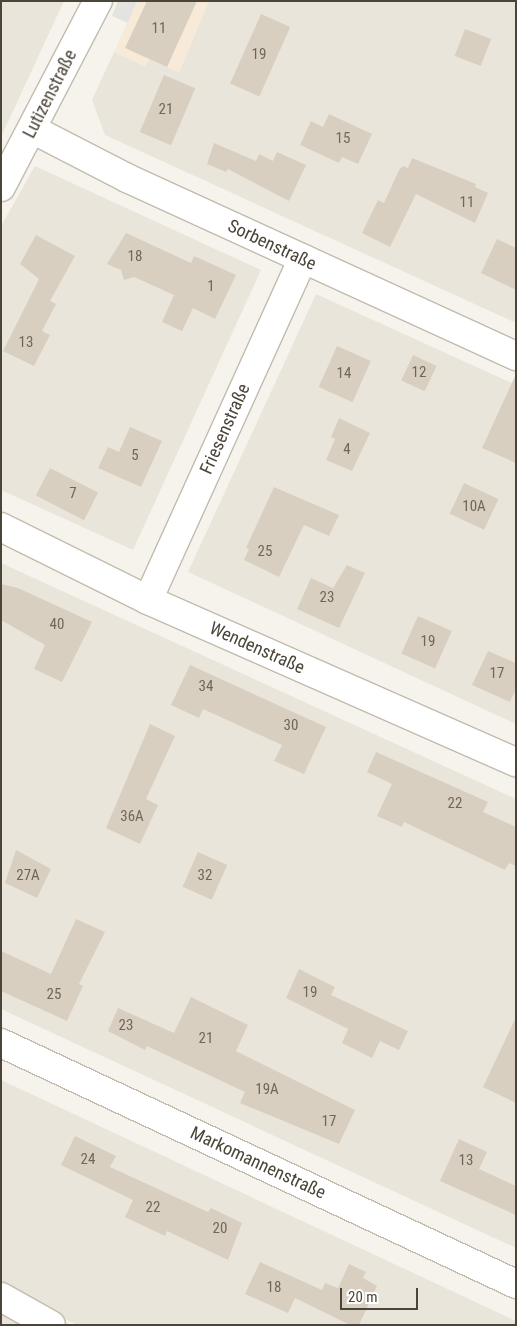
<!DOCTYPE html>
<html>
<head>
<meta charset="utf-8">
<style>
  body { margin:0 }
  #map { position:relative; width:517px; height:1326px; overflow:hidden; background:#f6f3ec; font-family:"Roboto Condensed",sans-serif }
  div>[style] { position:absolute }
  .residential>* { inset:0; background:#eae5da }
  .commercial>* { inset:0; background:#f7ead8 }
  .parking>* { inset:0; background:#e5e3e0 }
  .building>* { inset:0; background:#d8cfc1; transform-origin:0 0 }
  .roads { filter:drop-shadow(1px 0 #c2bbae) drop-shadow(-1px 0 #c2bbae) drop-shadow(0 1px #c2bbae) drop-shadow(0 -1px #c2bbae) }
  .minor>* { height:28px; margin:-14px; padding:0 14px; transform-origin:14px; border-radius:14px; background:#fff }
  span { translate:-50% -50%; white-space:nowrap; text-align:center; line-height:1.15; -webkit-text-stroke:5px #fff; paint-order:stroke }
  .number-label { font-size:15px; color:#6e675b }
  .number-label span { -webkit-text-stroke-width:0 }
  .street-label { font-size:18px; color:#4b4439 }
  .frame { position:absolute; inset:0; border:2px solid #4b4439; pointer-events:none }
  .scale { position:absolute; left:340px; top:1288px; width:78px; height:22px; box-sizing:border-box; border:2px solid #4b4439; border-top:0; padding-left:6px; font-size:15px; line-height:18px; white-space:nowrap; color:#4b4439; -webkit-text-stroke:4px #fff; paint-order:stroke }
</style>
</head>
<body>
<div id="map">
  <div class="residential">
    <i style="clip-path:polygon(1px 1px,64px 1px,1px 137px)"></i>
    <i style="clip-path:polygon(209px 1px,516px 1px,516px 323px,105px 135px,92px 100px,114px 52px,145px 66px,149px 59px,179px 72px)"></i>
    <i style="clip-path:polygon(35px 166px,261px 270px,133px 550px,1px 490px,1px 226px)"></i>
    <i style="clip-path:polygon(316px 294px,516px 385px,516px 724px,188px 572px)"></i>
    <i style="clip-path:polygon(1px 563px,516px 799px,516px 1248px,1px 1009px)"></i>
    <i style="clip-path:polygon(1px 1080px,516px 1321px,516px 1325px,77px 1325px,1px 1286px)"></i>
    <i style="clip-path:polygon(1px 1310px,28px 1325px,1px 1325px)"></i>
  </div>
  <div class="commercial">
    <i style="clip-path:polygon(137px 1px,209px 1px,179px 72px,149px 59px,145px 66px,114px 52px)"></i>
  </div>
  <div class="parking">
    <i style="clip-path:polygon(118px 1px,137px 1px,128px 23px,112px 16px)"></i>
  </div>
  <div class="building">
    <i style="clip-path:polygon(147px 1px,197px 1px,167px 67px,125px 48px)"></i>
    <i style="left:261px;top:14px;width:32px;height:76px;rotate:24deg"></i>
    <i style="left:465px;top:29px;width:28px;height:29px;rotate:21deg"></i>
    <i style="left:164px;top:75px;width:34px;height:62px;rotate:23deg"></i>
    <i style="clip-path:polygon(329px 114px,372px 134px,358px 164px,342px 157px,339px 163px,300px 145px,311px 121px,323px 127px)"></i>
    <i style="clip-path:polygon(214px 143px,256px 161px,259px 154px,273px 161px,277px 152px,306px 165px,289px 201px,228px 169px,226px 172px,207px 164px)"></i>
    <i style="clip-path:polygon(412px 158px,476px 184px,475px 187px,488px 193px,475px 223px,416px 194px,390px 247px,362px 233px,378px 200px,384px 203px,399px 170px,403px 166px,408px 168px)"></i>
    <i style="clip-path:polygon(126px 233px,191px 263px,194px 256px,236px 275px,215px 319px,193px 308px,182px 331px,162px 322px,174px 295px,134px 277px,124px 280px,121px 270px,107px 264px)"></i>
    <i style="clip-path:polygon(36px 235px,75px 256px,50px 301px,56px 304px,42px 331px,50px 335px,34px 366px,3px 351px,39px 279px,20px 264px)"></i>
    <i style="clip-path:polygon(497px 239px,516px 248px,516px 290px,481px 273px)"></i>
    <i style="left:337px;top:346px;width:37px;height:45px;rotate:24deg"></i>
    <i style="left:413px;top:355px;width:26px;height:28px;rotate:25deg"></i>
    <i style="clip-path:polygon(516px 374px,516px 463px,482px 448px)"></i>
    <i style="clip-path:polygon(339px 418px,370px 433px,352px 471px,326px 460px,335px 439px,331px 437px)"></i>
    <i style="clip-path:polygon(130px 427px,162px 441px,141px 487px,98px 468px,108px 447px,119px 452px)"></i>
    <i style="left:50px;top:468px;width:54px;height:31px;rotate:27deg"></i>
    <i style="left:464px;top:483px;width:38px;height:34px;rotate:25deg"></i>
    <i style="clip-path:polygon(274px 487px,339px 515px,329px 536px,304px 525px,279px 577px,244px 560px,249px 549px,246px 548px)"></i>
    <i style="clip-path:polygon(347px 565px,365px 573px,339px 628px,297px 609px,311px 578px,333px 588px)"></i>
    <i style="clip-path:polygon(1px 584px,18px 588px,92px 622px,62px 682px,34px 669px,45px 645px,1px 620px)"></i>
    <i style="left:418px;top:616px;width:37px;height:41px;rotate:24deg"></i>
    <i style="clip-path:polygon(488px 651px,516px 663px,516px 689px,510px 702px,472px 685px)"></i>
    <i style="clip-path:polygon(190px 665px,326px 727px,304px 774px,274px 761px,282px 745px,203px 709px,199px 718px,171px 705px)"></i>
    <i style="clip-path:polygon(150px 724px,175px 736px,146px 799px,158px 805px,140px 844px,106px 828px)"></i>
    <i style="clip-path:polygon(376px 752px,488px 802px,483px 812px,516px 827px,516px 866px,509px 863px,505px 870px,404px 822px,402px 827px,377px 816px,392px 784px,367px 772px)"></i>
    <i style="clip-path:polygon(16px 850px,51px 869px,37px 898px,5px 883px)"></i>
    <i style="left:198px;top:852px;width:32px;height:38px;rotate:24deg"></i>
    <i style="clip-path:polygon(76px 919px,105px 932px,79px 984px,83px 986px,67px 1021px,1px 991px,1px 951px,51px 974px)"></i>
    <i style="clip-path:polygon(299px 969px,335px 987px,331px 995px,408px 1031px,399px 1050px,380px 1041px,372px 1058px,342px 1043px,348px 1029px,286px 998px)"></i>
    <i style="clip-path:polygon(191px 997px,248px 1025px,236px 1051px,355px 1110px,339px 1144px,240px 1103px,245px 1092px,147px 1046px,145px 1050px,108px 1031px,118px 1008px,174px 1033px)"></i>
    <i style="clip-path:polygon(516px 1017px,516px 1103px,483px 1087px)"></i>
    <i style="clip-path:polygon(75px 1136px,116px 1156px,110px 1167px,208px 1212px,211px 1208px,242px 1223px,228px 1260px,167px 1231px,165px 1236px,125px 1217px,133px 1200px,61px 1165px)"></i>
    <i style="clip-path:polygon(459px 1139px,487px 1152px,479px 1169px,516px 1186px,516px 1215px,440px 1181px)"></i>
    <i style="clip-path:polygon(260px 1262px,322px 1290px,325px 1283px,338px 1288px,349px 1264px,366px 1272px,363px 1278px,377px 1286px,359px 1325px,350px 1325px,295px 1298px,288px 1313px,245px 1294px)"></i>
  </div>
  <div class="roads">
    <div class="minor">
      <i style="left:32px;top:129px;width:107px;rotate:27.3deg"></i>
      <i style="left:127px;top:178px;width:428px;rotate:24.6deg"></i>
      <i style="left:1px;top:187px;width:210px;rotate:-62.5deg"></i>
      <i style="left:1px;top:527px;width:164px;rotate:26.4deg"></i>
      <i style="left:148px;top:600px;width:402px;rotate:23.8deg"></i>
      <i style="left:148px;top:600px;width:375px;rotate:-65.6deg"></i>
      <i style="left:1px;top:1043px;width:569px;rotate:25.08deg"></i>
      <i style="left:1px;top:1297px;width:57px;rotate:29.2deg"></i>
    </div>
  </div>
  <div class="number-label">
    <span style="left:159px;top:29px">11</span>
    <span style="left:259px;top:55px">19</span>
    <span style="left:166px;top:110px">21</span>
    <span style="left:343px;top:139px">15</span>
    <span style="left:467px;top:203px">11</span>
    <span style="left:135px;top:257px">18</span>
    <span style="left:211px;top:287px">1</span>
    <span style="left:26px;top:343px">13</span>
    <span style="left:419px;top:373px">12</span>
    <span style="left:344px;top:374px">14</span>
    <span style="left:347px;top:450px">4</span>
    <span style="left:135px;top:456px">5</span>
    <span style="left:73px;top:494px">7</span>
    <span style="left:474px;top:507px">10A</span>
    <span style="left:265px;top:552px">25</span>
    <span style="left:327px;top:598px">23</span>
    <span style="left:57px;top:625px">40</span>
    <span style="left:428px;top:642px">19</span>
    <span style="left:497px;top:674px">17</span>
    <span style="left:206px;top:687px">34</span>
    <span style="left:291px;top:726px">30</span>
    <span style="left:455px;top:804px">22</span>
    <span style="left:132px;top:817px">36A</span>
    <span style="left:28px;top:876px">27A</span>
    <span style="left:205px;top:876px">32</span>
    <span style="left:310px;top:993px">19</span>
    <span style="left:54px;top:995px">25</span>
    <span style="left:126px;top:1026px">23</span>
    <span style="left:206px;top:1039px">21</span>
    <span style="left:267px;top:1090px">19A</span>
    <span style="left:329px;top:1122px">17</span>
    <span style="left:88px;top:1160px">24</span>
    <span style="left:466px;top:1161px">13</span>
    <span style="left:153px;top:1208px">22</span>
    <span style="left:220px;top:1229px">20</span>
    <span style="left:274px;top:1288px">18</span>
  </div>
  <div class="street-label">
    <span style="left:50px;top:94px;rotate:-63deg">Lutizenstraße</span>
    <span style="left:272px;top:245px;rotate:25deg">Sorbenstraße</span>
    <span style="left:225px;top:429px;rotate:-66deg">Friesenstraße</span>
    <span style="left:257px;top:648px;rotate:24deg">Wendenstraße</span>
    <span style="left:258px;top:1163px;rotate:25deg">Markomannenstraße</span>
  </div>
  <div class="frame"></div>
  <div class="scale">20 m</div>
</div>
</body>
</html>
